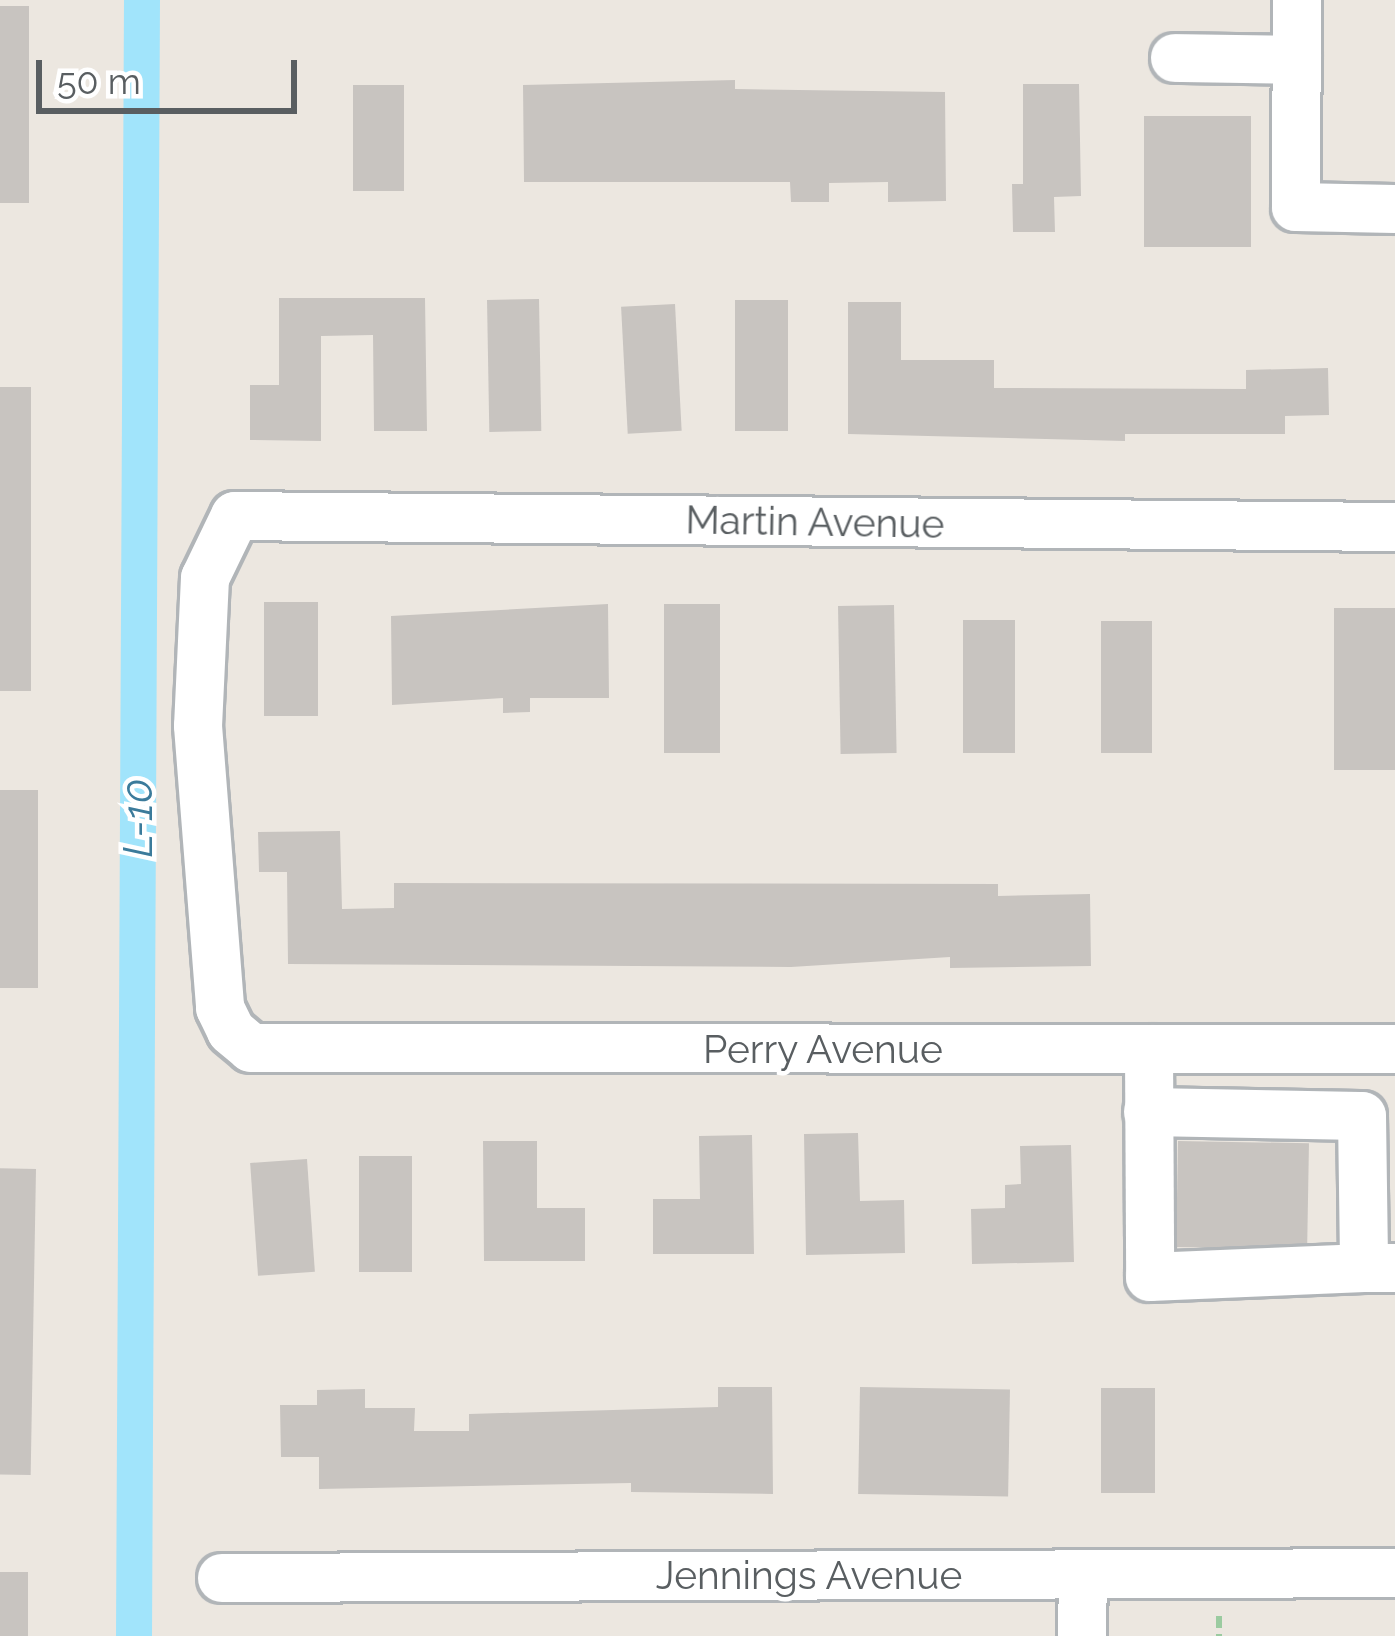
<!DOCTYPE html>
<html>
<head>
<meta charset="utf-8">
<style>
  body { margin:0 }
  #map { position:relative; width:1395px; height:1636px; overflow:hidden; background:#ece7e0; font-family:Raleway,sans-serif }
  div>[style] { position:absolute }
  .canal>* { height:36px; margin:-18px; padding:0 18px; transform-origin:18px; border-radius:18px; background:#a1e4fb }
  .building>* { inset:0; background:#c8c4c0; transform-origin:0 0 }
  .path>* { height:6px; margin-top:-3px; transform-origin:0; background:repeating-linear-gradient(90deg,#9bcba0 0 12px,transparent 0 18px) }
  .roads { filter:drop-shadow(3px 0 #b1b5b8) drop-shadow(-3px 0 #b1b5b8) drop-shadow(0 3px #b1b5b8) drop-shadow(0 -3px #b1b5b8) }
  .minor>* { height:48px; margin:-24px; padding:0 24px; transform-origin:24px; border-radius:24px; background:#fff }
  span { translate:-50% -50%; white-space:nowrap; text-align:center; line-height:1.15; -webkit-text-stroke:9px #fff; paint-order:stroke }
  .street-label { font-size:39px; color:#595e61 }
  .water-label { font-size:42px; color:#3b7b9b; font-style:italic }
  .scale { position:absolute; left:36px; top:60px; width:261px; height:54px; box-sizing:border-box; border:6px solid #595e61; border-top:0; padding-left:15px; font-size:36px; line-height:42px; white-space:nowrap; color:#595e61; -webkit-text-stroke:9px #fff; paint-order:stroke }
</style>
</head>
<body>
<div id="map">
  <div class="canal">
    <i style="left:134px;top:1636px;width:1636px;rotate:-89.72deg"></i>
  </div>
  <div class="building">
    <i style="left:0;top:6px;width:29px;height:197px"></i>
    <i style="clip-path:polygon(735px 80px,735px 89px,945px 92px,946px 201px,888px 202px,888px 182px,829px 183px,829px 202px,791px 202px,790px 182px,524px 182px,523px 85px)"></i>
    <i style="clip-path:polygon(1023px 84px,1079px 84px,1081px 196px,1054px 197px,1055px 232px,1013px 232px,1012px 184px,1023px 184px)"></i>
    <i style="left:353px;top:85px;width:51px;height:106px"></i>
    <i style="left:1251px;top:116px;width:131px;height:107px;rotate:90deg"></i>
    <i style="clip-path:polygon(279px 298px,425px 298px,427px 431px,374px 431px,373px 335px,321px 336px,321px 441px,250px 440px,250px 385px,279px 385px)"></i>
    <i style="left:539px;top:299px;width:132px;height:52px;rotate:89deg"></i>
    <i style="left:735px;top:300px;width:53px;height:131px"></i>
    <i style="clip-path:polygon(848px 302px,901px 302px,901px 360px,994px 360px,994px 388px,1246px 389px,1246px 370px,1328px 368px,1329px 415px,1285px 416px,1285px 434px,1125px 434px,1125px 441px,848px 434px)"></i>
    <i style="left:675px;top:304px;width:127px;height:54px;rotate:87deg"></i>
    <i style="left:31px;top:387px;width:304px;height:31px;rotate:90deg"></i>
    <i style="left:264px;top:602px;width:54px;height:114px"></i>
    <i style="clip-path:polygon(608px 604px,609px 698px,530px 698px,530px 712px,503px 713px,503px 698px,392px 705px,391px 616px)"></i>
    <i style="left:664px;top:604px;width:56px;height:149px"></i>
    <i style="left:894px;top:605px;width:148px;height:56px;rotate:89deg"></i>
    <i style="left:1395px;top:608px;width:162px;height:61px;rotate:90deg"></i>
    <i style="left:963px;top:620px;width:52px;height:133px"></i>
    <i style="left:1101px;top:621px;width:51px;height:132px"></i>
    <i style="left:0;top:790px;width:38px;height:198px"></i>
    <i style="clip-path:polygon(340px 831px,342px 909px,394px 908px,394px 883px,998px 884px,998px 896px,1090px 894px,1091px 966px,950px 968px,950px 957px,791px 967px,288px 964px,287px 872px,259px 872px,258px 832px)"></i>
    <i style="clip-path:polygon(858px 1133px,860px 1201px,904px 1200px,905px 1253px,806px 1255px,804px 1134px)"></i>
    <i style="clip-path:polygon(752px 1135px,754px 1254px,653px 1254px,653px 1199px,700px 1199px,699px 1136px)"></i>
    <i style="clip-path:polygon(483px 1141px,537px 1141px,537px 1208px,585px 1208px,585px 1261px,484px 1261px)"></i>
    <i style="left:1178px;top:1141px;width:131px;height:106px;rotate:1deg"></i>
    <i style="clip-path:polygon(1071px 1145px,1074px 1262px,972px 1264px,971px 1209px,1005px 1208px,1005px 1185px,1021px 1184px,1020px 1146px)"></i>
    <i style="left:412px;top:1156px;width:116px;height:53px;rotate:90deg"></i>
    <i style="left:307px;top:1159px;width:113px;height:57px;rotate:86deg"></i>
    <i style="left:36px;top:1169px;width:306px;height:36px;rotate:91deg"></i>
    <i style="clip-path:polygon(718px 1387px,772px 1387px,773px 1494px,631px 1492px,631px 1483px,319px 1489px,319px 1457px,281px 1457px,280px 1405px,317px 1405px,317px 1390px,365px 1389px,365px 1408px,415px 1408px,414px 1431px,469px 1431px,469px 1414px,718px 1407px)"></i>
    <i style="left:860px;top:1387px;width:150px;height:107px;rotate:1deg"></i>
    <i style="left:1101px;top:1388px;width:54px;height:105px"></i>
    <i style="left:0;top:1572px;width:28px;height:64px"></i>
  </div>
  <div class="path">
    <i style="left:1219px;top:1616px;width:20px;rotate:90deg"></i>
  </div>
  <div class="roads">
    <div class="minor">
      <i style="left:1297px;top:0;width:207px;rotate:90.3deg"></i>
      <i style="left:1296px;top:207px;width:99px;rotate:1.2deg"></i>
      <i style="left:1175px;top:58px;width:122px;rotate:0.9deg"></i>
      <i style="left:1395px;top:527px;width:1160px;rotate:-179.46deg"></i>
      <i style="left:235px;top:516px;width:69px;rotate:115.8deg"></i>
      <i style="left:205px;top:578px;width:148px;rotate:92.7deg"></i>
      <i style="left:198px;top:726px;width:283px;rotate:85.5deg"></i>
      <i style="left:220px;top:1008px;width:25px;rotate:64deg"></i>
      <i style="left:231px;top:1031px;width:26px;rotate:40deg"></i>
      <i style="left:251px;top:1048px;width:1144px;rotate:0.05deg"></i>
      <i style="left:1149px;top:1049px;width:228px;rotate:89.7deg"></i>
      <i style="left:1150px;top:1277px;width:214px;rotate:-2.4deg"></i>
      <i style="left:1148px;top:1112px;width:214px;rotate:1.1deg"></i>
      <i style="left:1362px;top:1116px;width:152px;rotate:89.2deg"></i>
      <i style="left:1364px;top:1268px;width:31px"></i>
      <i style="left:222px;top:1578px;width:1173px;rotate:-0.24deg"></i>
      <i style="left:1082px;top:1636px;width:62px;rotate:-89.1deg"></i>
    </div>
  </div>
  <div class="street-label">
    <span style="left:815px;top:522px;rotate:1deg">Martin Avenue</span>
    <span style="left:823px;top:1049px">Perry Avenue</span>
    <span style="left:809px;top:1575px">Jennings Avenue</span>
  </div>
  <div class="water-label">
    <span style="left:138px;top:818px;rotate:-90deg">L-10</span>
  </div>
  <div class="scale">50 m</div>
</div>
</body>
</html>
